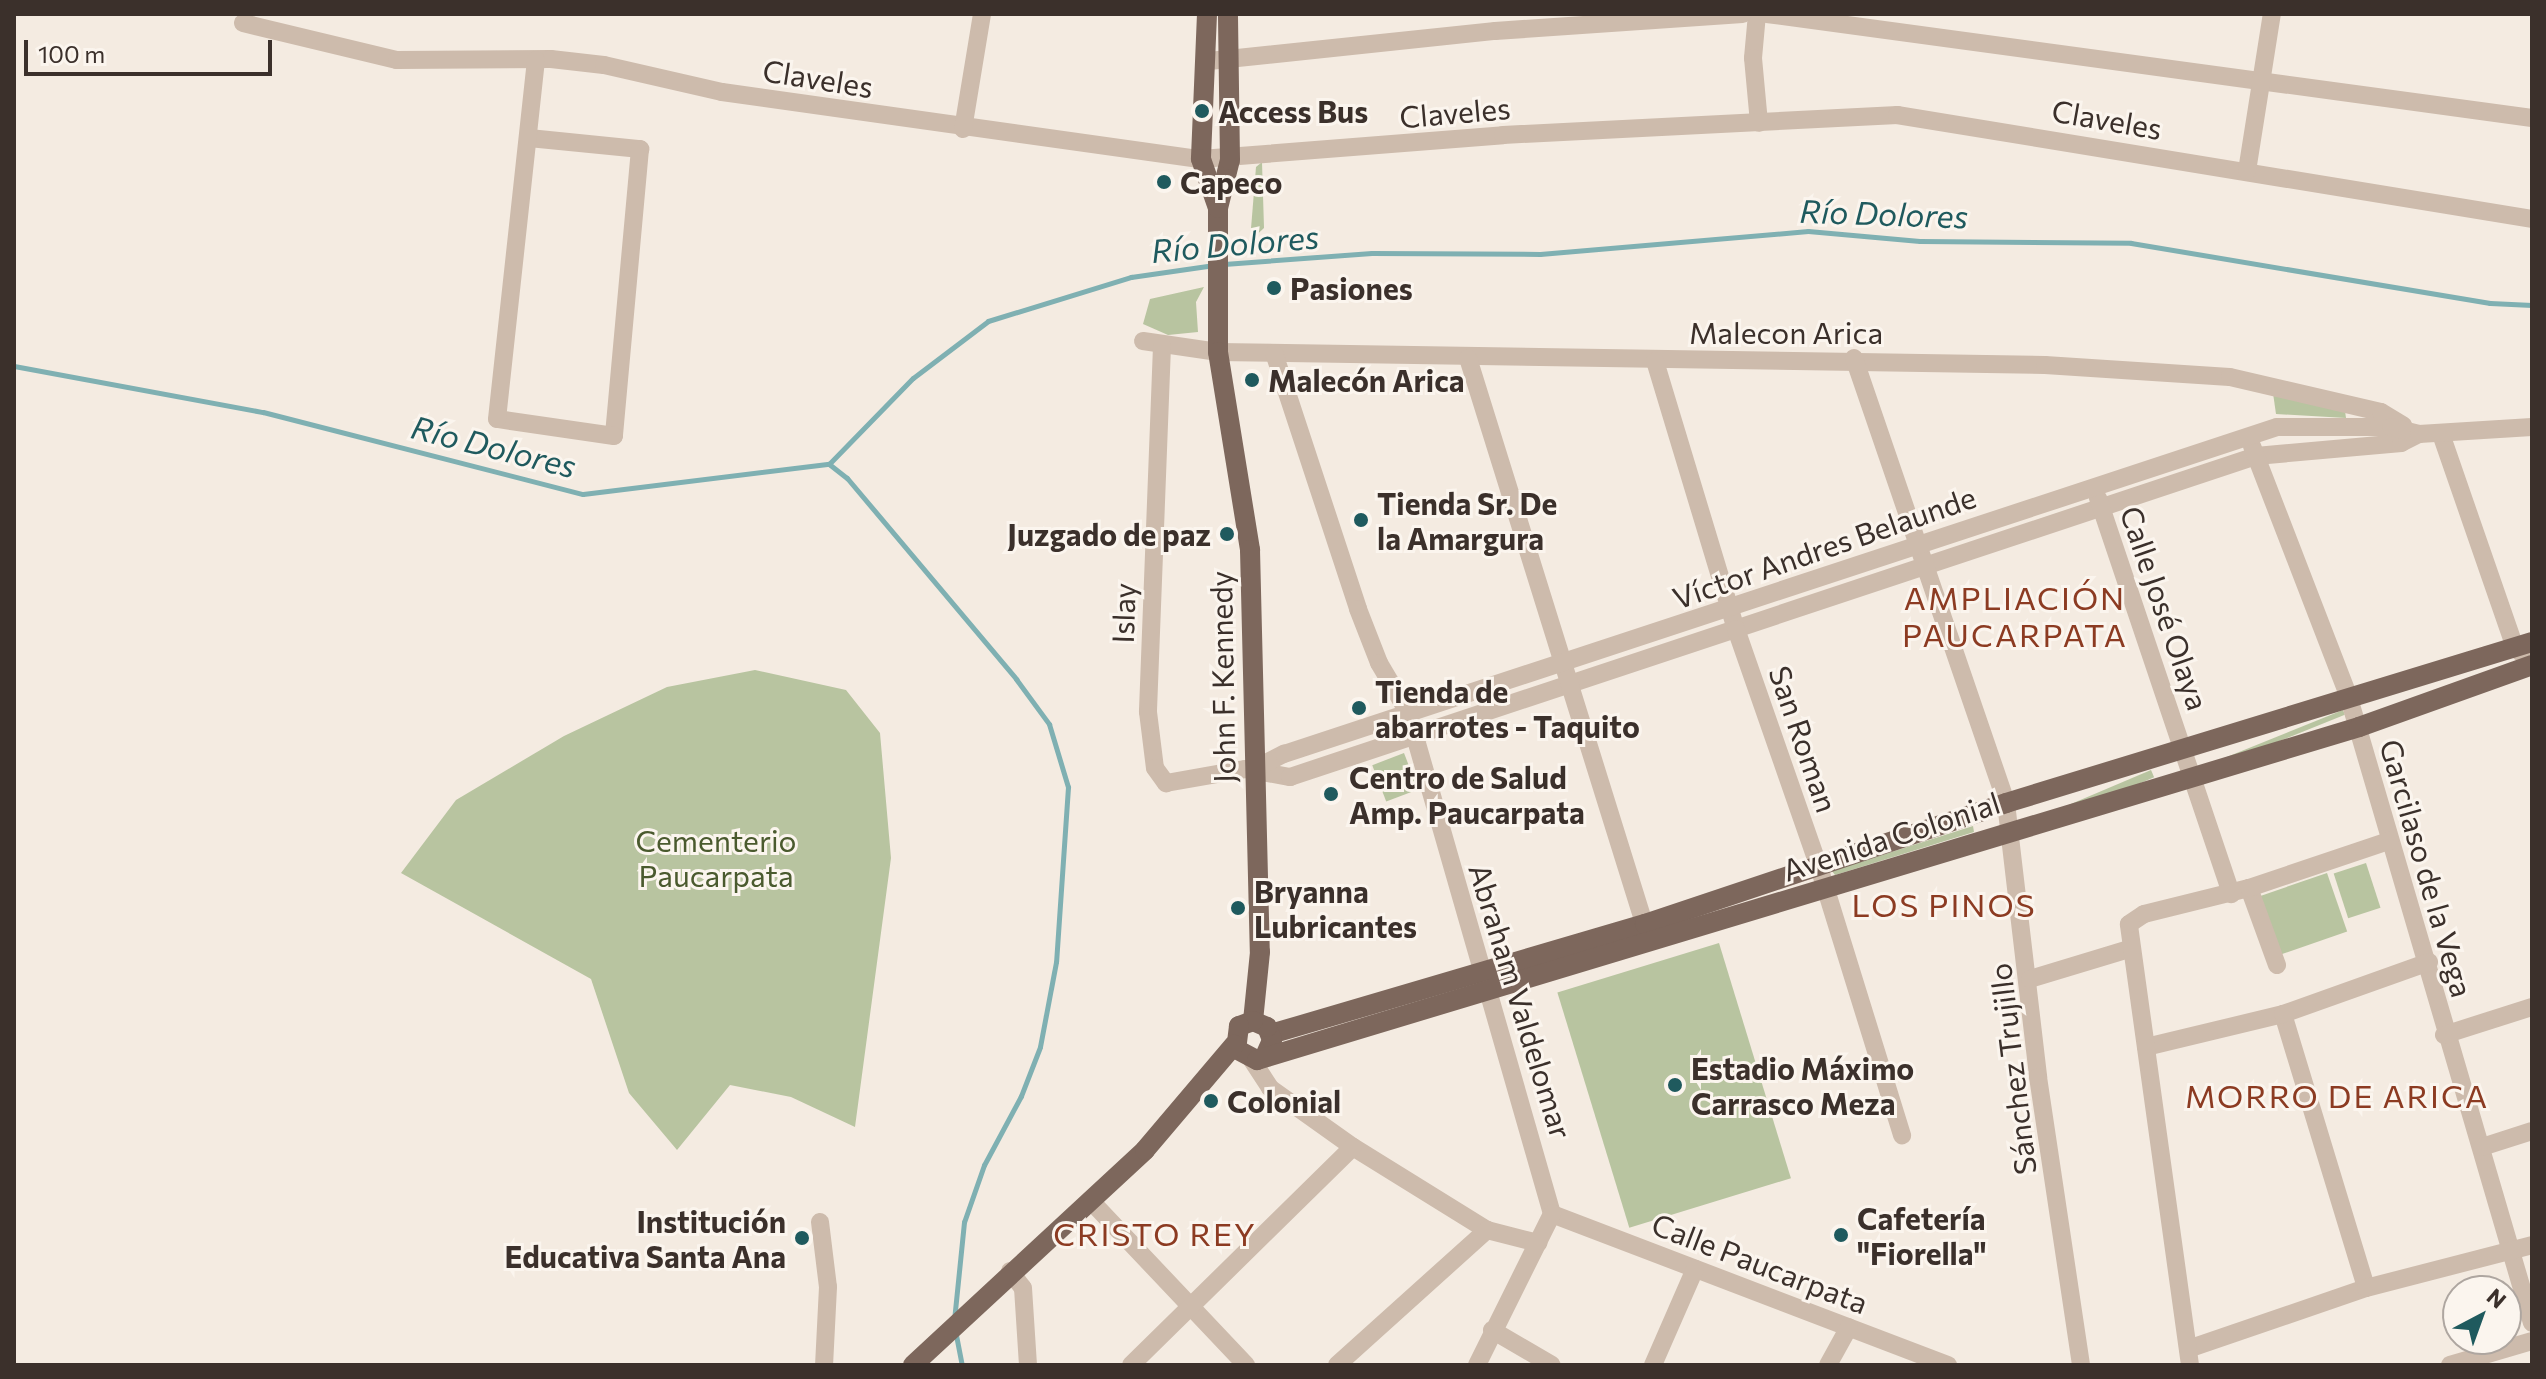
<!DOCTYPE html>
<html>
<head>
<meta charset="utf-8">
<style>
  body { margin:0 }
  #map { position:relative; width:2546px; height:1379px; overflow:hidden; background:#f4ebe1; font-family:Commissioner,sans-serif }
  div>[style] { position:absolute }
  .green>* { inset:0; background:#b8c4a0; transform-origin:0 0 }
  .stream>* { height:5px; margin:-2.5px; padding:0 2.5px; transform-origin:2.5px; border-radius:2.5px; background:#7fb0b2 }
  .minor>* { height:18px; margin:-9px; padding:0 9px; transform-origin:9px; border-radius:9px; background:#cdbbac }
  .major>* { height:20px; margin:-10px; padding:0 10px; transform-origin:10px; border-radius:10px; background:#7d675c }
  .dots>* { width:22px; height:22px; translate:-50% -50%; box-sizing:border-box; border:4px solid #fbf5ee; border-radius:50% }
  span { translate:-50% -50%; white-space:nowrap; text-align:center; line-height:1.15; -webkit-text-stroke:6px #fbf5ee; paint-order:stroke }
  .street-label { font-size:30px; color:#3b302b }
  .poi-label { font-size:30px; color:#3b302b; font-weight:700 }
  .left { translate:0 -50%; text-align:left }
  .right { translate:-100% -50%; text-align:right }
  .park-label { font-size:30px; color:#4a5a2e }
  .water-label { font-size:32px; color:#1f5a5e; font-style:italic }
  .neighbourhood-label { font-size:32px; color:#8c3b22; letter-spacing:2px }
  .frame { position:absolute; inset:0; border:16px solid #3b302b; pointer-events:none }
  .north { position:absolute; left:2442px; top:1275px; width:80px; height:80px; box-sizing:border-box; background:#fbf5ee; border:2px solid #aea6a0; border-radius:50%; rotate:41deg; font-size:22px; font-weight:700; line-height:32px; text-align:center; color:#3b302b }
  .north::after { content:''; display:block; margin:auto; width:28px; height:36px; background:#1f5a5e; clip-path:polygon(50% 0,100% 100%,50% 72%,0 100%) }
  .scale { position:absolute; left:24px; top:40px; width:248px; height:36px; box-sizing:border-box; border:4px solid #3b302b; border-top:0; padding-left:10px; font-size:24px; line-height:28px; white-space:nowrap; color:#3b302b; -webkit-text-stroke:6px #fbf5ee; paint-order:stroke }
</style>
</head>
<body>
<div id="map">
  <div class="green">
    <i style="clip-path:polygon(1262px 162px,1264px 228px,1250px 241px,1256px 167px)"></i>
    <i style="clip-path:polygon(1204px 287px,1196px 302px,1198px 332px,1168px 335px,1143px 324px,1150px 299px)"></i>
    <i style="clip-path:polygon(2273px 393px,2345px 411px,2346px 418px,2276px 414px)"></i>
    <i style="clip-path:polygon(755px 670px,846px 690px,880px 733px,891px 858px,855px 1127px,791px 1097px,730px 1085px,677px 1150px,629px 1093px,591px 979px,401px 873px,456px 800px,564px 736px,667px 687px)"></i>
    <i style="left:2343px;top:710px;width:5px;height:150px;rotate:68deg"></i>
    <i style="left:1404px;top:753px;width:39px;height:34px;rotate:69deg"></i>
    <i style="left:2151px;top:770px;width:8px;height:150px;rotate:67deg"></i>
    <i style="clip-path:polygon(1973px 826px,1974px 832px,1835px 875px,1832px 871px)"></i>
    <i style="left:2366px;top:863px;width:47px;height:34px;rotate:72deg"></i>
    <i style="left:2327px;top:873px;width:62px;height:85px;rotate:71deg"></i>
    <i style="left:1719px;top:943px;width:246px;height:169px;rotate:73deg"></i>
  </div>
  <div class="stream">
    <i style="left:1224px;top:264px;width:148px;rotate:-4.3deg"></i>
    <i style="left:1372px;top:253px;width:168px;rotate:0.3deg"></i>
    <i style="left:1540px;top:254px;width:269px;rotate:-4.9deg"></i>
    <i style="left:1808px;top:231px;width:112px;rotate:5.1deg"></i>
    <i style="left:1920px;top:241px;width:211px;rotate:0.5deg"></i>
    <i style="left:2131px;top:243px;width:364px;rotate:9.5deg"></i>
    <i style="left:2490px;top:303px;width:42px;rotate:2.7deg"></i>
    <i style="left:14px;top:366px;width:253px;rotate:10.5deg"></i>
    <i style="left:263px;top:412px;width:330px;rotate:14.4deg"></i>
    <i style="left:583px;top:494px;width:248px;rotate:-7deg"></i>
    <i style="left:829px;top:464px;width:120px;rotate:-45.7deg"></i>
    <i style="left:913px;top:378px;width:94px;rotate:-37.2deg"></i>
    <i style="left:988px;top:321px;width:150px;rotate:-17.1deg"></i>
    <i style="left:1131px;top:277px;width:84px;rotate:-8.2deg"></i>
    <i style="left:829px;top:464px;width:23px;rotate:38deg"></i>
    <i style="left:847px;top:478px;width:263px;rotate:49.9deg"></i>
    <i style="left:1016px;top:679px;width:56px;rotate:53.7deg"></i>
    <i style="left:1049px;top:724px;width:66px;rotate:73.2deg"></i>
    <i style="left:1068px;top:787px;width:175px;rotate:93.9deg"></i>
    <i style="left:1056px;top:962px;width:86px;rotate:100.7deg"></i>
    <i style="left:1040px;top:1047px;width:53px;rotate:111.2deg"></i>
    <i style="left:1021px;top:1096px;width:78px;rotate:118.2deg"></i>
    <i style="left:984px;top:1165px;width:60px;rotate:109.3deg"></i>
    <i style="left:964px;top:1222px;width:100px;rotate:95.8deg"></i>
    <i style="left:956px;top:1335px;width:31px;rotate:79deg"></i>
  </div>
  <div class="minor">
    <i style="left:1757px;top:14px;width:44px;rotate:95.2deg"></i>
    <i style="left:1753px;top:58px;width:65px;rotate:84.7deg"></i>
    <i style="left:1767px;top:14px;width:772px;rotate:7.74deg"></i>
    <i style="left:243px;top:23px;width:158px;rotate:13.5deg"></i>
    <i style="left:397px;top:60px;width:154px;rotate:-0.4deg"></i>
    <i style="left:551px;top:59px;width:53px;rotate:6.5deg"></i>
    <i style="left:604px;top:65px;width:121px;rotate:12.9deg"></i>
    <i style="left:722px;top:92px;width:484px;rotate:8deg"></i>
    <i style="left:1201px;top:159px;width:303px;rotate:-4.5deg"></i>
    <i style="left:1503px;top:135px;width:395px;rotate:-2.9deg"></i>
    <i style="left:1897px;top:115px;width:643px;rotate:9.3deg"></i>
    <i style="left:1209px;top:61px;width:288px;rotate:-6deg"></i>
    <i style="left:1495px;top:31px;width:248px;rotate:-3.9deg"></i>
    <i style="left:963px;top:129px;width:117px;rotate:-80.6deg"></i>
    <i style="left:529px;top:138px;width:112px;rotate:5.7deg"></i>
    <i style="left:640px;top:149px;width:288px;rotate:95.2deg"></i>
    <i style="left:614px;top:436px;width:118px;rotate:-171.7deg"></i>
    <i style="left:497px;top:419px;width:361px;rotate:-83.8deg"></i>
    <i style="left:2247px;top:171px;width:159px;rotate:-81deg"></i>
    <i style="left:1143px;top:341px;width:76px;rotate:8.3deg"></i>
    <i style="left:1218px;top:352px;width:827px;rotate:0.9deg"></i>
    <i style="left:2045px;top:365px;width:185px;rotate:3.7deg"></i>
    <i style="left:2230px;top:377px;width:155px;rotate:13.1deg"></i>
    <i style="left:2381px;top:412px;width:26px;rotate:31deg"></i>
    <i style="left:1162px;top:346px;width:366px;rotate:92.2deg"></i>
    <i style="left:1148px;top:712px;width:56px;rotate:82.9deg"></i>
    <i style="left:1155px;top:768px;width:19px;rotate:54deg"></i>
    <i style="left:1166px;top:783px;width:80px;rotate:-10deg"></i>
    <i style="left:1245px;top:769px;width:46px;rotate:10.1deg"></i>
    <i style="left:1290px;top:777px;width:1018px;rotate:-18.38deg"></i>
    <i style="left:2256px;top:456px;width:146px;rotate:-5.1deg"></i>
    <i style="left:2401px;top:443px;width:20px;rotate:-27deg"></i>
    <i style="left:1274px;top:353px;width:269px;rotate:71.8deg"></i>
    <i style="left:1358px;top:609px;width:58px;rotate:68.7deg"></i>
    <i style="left:1379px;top:663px;width:57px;rotate:59.4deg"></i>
    <i style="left:1408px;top:712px;width:522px;rotate:73.99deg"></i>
    <i style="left:1468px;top:358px;width:605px;rotate:72.7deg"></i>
    <i style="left:1854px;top:358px;width:470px;rotate:71.1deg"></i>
    <i style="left:2006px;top:803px;width:276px;rotate:83.3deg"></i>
    <i style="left:2038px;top:1077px;width:291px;rotate:81.5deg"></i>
    <i style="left:1655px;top:361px;width:280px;rotate:73.2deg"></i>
    <i style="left:1736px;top:629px;width:252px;rotate:70.8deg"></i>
    <i style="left:1819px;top:867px;width:281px;rotate:72.8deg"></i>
    <i style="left:2441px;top:434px;width:226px;rotate:70.9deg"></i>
    <i style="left:2515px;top:648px;width:22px;rotate:39deg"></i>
    <i style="left:2252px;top:446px;width:270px;rotate:68.9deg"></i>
    <i style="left:2349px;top:698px;width:651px;rotate:73.68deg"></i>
    <i style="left:2098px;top:498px;width:418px;rotate:71.4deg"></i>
    <i style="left:1254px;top:769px;width:34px;rotate:-27deg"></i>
    <i style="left:1284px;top:754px;width:1045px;rotate:-18.23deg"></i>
    <i style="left:2277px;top:427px;width:114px"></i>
    <i style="left:2391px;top:427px;width:29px;rotate:14deg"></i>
    <i style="left:2419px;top:434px;width:113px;rotate:-3.5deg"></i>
    <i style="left:2249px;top:888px;width:82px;rotate:70deg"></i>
    <i style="left:2030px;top:979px;width:103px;rotate:-16.9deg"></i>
    <i style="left:2283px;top:1014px;width:286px;rotate:73.1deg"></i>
    <i style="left:2444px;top:1035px;width:92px;rotate:-17.7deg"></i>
    <i style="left:2146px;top:1047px;width:141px;rotate:-13.5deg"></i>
    <i style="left:2283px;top:1014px;width:155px;rotate:-19.6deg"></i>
    <i style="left:1252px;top:1060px;width:33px;rotate:57deg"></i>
    <i style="left:1270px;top:1088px;width:102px;rotate:35.4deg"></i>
    <i style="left:1353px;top:1147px;width:158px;rotate:31.8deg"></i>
    <i style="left:1487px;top:1230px;width:53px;rotate:14.3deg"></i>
    <i style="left:2482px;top:1147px;width:52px;rotate:-17.7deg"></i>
    <i style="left:1090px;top:1200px;width:227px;rotate:46.6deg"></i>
    <i style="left:1552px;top:1214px;width:424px;rotate:20.9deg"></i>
    <i style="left:820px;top:1222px;width:65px;rotate:83deg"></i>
    <i style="left:828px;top:1287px;width:78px;rotate:92.9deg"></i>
    <i style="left:1010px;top:1271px;width:21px;rotate:53deg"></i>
    <i style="left:1023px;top:1288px;width:77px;rotate:86.3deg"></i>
    <i style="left:1492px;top:1330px;width:69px;rotate:30.3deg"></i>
    <i style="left:2188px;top:1349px;width:188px;rotate:-18.9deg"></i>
    <i style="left:2366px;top:1288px;width:171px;rotate:-14.5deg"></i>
    <i style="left:1131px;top:1365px;width:311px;rotate:-44.5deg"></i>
    <i style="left:1337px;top:1365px;width:202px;rotate:-42deg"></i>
    <i style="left:1477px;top:1365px;width:169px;rotate:-63.6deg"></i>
    <i style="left:1653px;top:1365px;width:105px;rotate:-66.4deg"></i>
    <i style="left:1828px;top:1365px;width:43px;rotate:-61.1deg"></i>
    <i style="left:2190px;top:1365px;width:445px;rotate:-97.9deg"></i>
    <i style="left:2129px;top:924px;width:18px;rotate:-34deg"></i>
    <i style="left:2144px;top:914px;width:108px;rotate:-13.9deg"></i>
    <i style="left:2249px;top:888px;width:148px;rotate:-18.6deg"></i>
    <i style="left:2450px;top:1365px;width:85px;rotate:-16.3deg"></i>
  </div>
  <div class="major">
    <i style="left:1207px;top:14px;width:145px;rotate:92.4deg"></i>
    <i style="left:1201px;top:159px;width:52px;rotate:70.9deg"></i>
    <i style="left:1218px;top:208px;width:144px;rotate:90deg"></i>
    <i style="left:1218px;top:352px;width:201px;rotate:80.8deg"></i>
    <i style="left:1250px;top:550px;width:402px;rotate:88.6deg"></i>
    <i style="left:1260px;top:952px;width:69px;rotate:95.8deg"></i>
    <i style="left:1218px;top:208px;width:49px;rotate:-76deg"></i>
    <i style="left:1230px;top:160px;width:146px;rotate:-90.8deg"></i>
    <i style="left:1271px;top:1034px;width:390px;rotate:-16.4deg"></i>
    <i style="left:1645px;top:924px;width:381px;rotate:-18.5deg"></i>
    <i style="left:2006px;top:803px;width:550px;rotate:-17.02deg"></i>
    <i style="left:1265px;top:1056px;width:17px;rotate:-66deg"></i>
    <i style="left:1272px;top:1040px;width:14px;rotate:-111deg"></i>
    <i style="left:1267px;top:1027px;width:15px;rotate:-157deg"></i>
    <i style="left:1253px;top:1021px;width:15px;rotate:160deg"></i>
    <i style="left:1239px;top:1026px;width:23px;rotate:97deg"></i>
    <i style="left:1236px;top:1049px;width:24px;rotate:28deg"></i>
    <i style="left:1257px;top:1060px;width:1151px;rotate:-16.81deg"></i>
    <i style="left:2359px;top:727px;width:184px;rotate:-19.7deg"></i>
    <i style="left:913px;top:1365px;width:316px;rotate:-42.8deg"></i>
    <i style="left:1145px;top:1150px;width:138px;rotate:-49.7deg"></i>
  </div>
  <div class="dots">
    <i style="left:1202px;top:111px;background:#1f5a5e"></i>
    <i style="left:1164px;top:182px;background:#1f5a5e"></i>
    <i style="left:1274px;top:288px;background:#1f5a5e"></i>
    <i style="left:1252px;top:380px;background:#1f5a5e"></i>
    <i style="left:1361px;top:520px;background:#1f5a5e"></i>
    <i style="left:1227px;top:534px;background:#1f5a5e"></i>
    <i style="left:1359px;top:708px;background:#1f5a5e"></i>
    <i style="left:1331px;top:794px;background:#1f5a5e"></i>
    <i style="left:1238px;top:908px;background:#1f5a5e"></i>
    <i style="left:1675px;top:1085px;background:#1f5a5e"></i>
    <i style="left:1211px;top:1101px;background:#1f5a5e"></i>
    <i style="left:1841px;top:1235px;background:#1f5a5e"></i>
    <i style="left:802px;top:1238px;background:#1f5a5e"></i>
  </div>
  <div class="street-label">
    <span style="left:818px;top:78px;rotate:9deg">Claveles</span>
    <span style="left:1455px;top:112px;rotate:-5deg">Claveles</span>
    <span style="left:2107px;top:119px;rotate:10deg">Claveles</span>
    <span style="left:1786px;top:332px">Malecon Arica</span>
    <span style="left:1824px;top:547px;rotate:-19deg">Víctor Andres Belaunde</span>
    <span style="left:2165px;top:608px;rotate:71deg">Calle José Olaya</span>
    <span style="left:1123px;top:613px;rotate:-88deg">Islay</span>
    <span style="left:1222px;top:677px;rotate:-91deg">John F. Kennedy</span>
    <span style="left:1804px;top:739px;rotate:71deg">San Roman</span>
    <span style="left:1891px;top:836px;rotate:-18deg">Avenida Colonial</span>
    <span style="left:2427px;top:868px;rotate:74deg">Garcilaso de la Vega</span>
    <span style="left:1521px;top:1001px;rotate:73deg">Abraham Valdelomar</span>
    <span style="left:2012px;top:1069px;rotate:-97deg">Sánchez Trujillo</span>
    <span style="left:1760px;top:1263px;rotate:21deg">Calle Paucarpata</span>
  </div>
  <div class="poi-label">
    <span class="left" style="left:1218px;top:111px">Access Bus</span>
    <span class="left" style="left:1180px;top:182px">Capeco</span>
    <span class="left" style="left:1290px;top:288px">Pasiones</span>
    <span class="left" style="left:1268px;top:380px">Malecón Arica</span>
    <span class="left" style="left:1377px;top:520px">Tienda Sr. De<br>la Amargura</span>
    <span class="right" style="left:1211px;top:534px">Juzgado de paz</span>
    <span class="left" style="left:1375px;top:708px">Tienda de<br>abarrotes - Taquito</span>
    <span class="left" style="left:1349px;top:794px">Centro de Salud<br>Amp. Paucarpata</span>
    <span class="left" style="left:1254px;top:908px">Bryanna<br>Lubricantes</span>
    <span class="left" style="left:1691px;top:1085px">Estadio Máximo<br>Carrasco Meza</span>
    <span class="left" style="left:1227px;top:1101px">Colonial</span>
    <span class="left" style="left:1857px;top:1235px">Cafetería<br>"Fiorella"</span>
    <span class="right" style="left:786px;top:1238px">Institución<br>Educativa Santa Ana</span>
  </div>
  <div class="park-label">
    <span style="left:716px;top:857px">Cementerio<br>Paucarpata</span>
  </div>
  <div class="water-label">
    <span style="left:1884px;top:213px;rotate:2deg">Río Dolores</span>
    <span style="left:1235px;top:243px;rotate:-5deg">Río Dolores</span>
    <span style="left:494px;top:446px;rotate:14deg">Río Dolores</span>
  </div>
  <div class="neighbourhood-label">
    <span style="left:2015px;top:616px">AMPLIACIÓN<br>PAUCARPATA</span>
    <span style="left:1944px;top:904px">LOS PINOS</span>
    <span style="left:2337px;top:1095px">MORRO DE ARICA</span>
    <span style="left:1155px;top:1233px">CRISTO REY</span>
  </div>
  <div class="frame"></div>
  <div class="north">N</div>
  <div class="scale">100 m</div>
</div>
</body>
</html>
